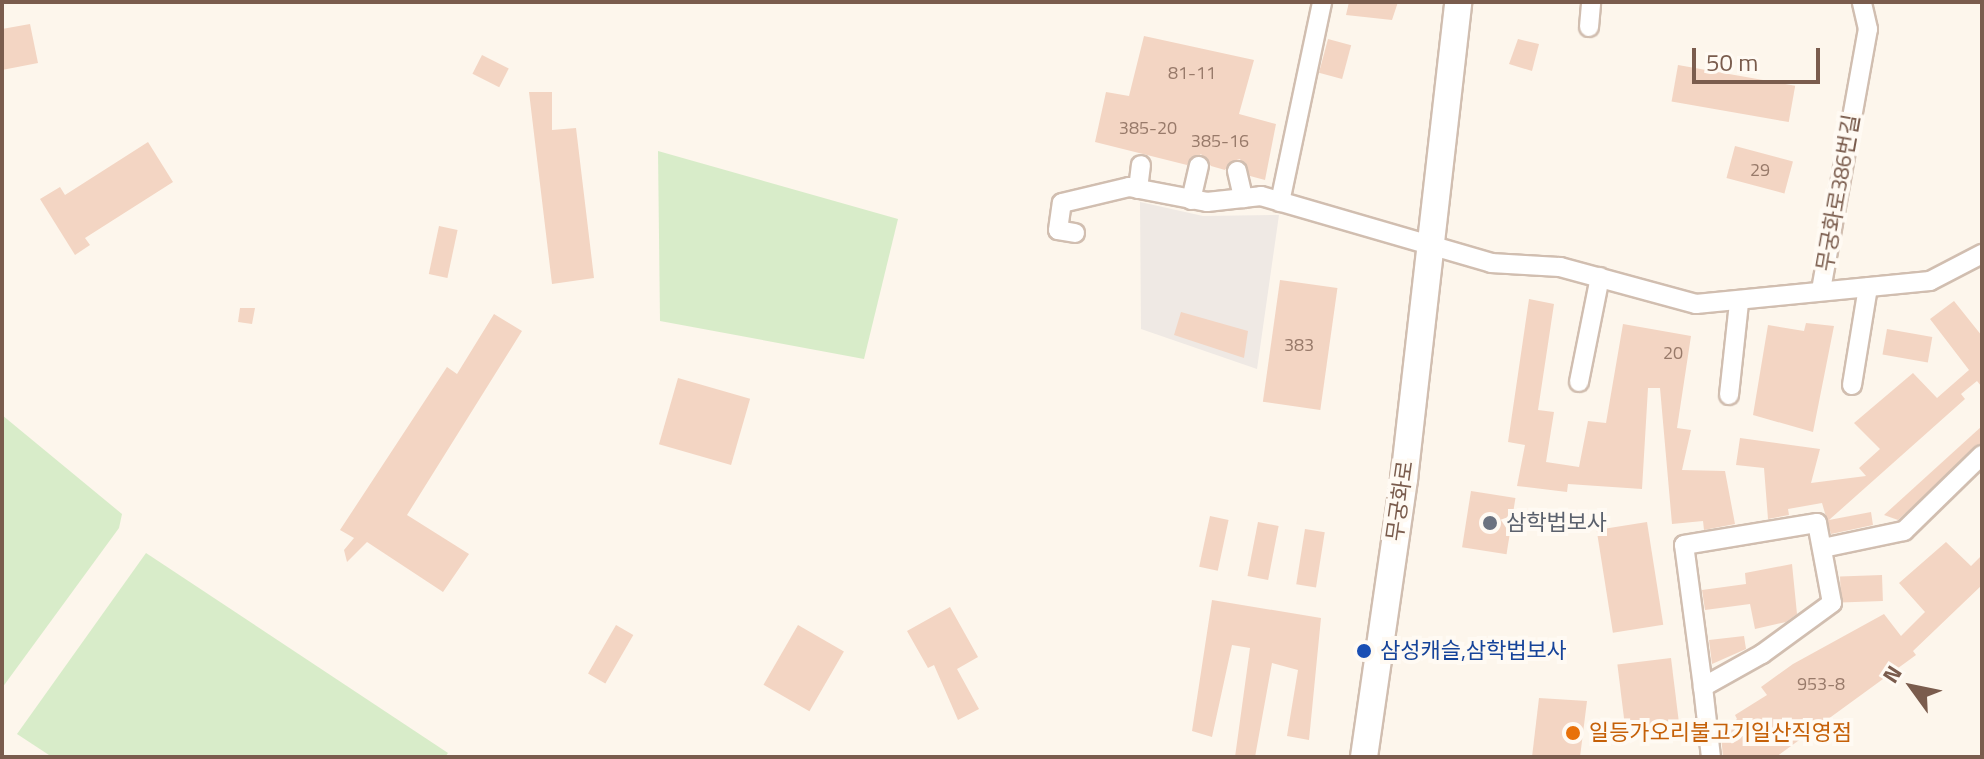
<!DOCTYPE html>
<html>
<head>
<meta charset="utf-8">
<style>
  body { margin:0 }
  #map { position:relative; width:1984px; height:759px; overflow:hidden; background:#fdf6ec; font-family:"Titillium Web","Noto Sans KR",sans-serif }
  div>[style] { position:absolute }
  .industrial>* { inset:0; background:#efe9e4 }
  .green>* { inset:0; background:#d8ecc9 }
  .building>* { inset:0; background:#f3d5c3; transform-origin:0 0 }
  .roads { filter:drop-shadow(2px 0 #d1beb0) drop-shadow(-2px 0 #d1beb0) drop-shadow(0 2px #d1beb0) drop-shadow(0 -2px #d1beb0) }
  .minor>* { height:18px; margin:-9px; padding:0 9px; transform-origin:9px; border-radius:9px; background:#fff }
  .secondary>* { height:26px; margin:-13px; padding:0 13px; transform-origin:13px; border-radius:13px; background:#fff }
  .dots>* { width:22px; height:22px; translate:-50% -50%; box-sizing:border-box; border:4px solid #fffaf3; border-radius:50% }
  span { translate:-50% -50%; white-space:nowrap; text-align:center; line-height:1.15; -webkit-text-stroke:8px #fffaf3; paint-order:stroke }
  .number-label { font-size:18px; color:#987a6a }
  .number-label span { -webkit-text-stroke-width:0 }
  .street-label { font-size:22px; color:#7a5c4d }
  .worship-label { font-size:22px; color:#5b616d }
  .left { translate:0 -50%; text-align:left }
  .transit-label { font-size:22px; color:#164399 }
  .food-label { font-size:22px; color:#c56008 }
  .frame { position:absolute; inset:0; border:4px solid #7a5c4d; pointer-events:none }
  .north { position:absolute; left:1872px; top:647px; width:80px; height:80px; -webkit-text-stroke:6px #fffaf3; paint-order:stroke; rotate:303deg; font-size:22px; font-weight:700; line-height:32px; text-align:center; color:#7a5c4d }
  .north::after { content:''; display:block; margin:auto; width:28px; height:36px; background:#7a5c4d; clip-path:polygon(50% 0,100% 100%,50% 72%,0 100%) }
  .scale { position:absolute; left:1692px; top:48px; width:128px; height:36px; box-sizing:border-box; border:4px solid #7a5c4d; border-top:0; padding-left:10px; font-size:24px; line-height:28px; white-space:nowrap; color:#7a5c4d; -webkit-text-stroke:6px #fffaf3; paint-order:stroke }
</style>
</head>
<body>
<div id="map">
  <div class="industrial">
    <i style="clip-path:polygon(1140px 202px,1203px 216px,1279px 215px,1257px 369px,1141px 329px)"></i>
  </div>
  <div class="green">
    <i style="clip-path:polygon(658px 151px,898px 219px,864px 359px,660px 321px)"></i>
    <i style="clip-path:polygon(2px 415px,122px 514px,119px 528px,2px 688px)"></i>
    <i style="clip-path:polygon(146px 553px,448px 753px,445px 757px,52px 757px,17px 734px)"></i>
  </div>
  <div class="building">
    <i style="clip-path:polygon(1349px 2px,1398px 2px,1392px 20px,1346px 15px)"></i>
    <i style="clip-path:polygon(30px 24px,38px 63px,2px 70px,2px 29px)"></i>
    <i style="clip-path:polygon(1144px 36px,1254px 60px,1239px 114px,1276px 124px,1265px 180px,1250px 176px,1240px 159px,1230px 162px,1225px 170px,1211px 166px,1201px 154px,1187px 165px,1095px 142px,1106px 92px,1129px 96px)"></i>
    <i style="left:1328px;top:39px;width:24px;height:35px;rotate:15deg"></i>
    <i style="clip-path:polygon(1518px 39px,1539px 44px,1532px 71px,1509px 64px)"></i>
    <i style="left:482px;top:55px;width:30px;height:21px;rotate:27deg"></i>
    <i style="left:1678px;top:65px;width:119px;height:37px;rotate:10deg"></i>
    <i style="clip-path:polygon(529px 92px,552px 92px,552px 130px,576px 128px,594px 278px,552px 284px)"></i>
    <i style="clip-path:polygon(148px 142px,173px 182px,85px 238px,90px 245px,75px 255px,40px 199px,60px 187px,65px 195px)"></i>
    <i style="left:1735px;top:146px;width:60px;height:33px;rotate:15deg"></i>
    <i style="left:439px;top:226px;width:19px;height:49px;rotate:12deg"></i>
    <i style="left:1280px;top:280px;width:58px;height:123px;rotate:8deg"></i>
    <i style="clip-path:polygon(1529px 299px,1554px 304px,1538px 410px,1554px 412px,1546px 462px,1579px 467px,1588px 421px,1606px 423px,1623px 324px,1691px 336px,1677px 428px,1691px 430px,1682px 470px,1725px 471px,1735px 524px,1704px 530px,1703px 521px,1672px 524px,1660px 388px,1648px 388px,1642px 489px,1568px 484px,1567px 492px,1517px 486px,1525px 445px,1508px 442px)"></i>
    <i style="clip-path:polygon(1954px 301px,1982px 336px,1982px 387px,1977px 381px,1961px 394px,1965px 399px,1829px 520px,1871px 512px,1873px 525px,1831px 534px,1822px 503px,1788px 509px,1789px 515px,1768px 519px,1764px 468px,1736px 465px,1740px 438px,1820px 449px,1811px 483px,1866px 476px,1859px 468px,1880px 449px,1854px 423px,1913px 373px,1937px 398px,1969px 370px,1930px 319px)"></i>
    <i style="clip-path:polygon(240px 308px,255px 308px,252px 324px,238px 322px)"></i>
    <i style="clip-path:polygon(1181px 312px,1248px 331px,1244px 358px,1174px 335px)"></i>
    <i style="clip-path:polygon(494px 314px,522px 331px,407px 515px,469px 554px,443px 592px,367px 542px,347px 562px,344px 550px,354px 538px,340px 530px,447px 367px,457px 374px)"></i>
    <i style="clip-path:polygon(1806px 323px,1834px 326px,1813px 432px,1753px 415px,1768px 325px,1804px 331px)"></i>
    <i style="left:1887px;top:329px;width:46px;height:26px;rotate:10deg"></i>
    <i style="left:678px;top:378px;width:75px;height:69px;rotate:16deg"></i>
    <i style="clip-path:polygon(1982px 426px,1982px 443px,1898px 520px,1884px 515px)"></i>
    <i style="left:1471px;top:491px;width:45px;height:57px;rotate:9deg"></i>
    <i style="left:1210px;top:516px;width:19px;height:52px;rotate:12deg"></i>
    <i style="left:1258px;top:522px;width:21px;height:55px;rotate:11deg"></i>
    <i style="left:1647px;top:522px;width:104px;height:51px;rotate:81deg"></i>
    <i style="left:1305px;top:529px;width:20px;height:56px;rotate:9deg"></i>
    <i style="clip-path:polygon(1946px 542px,1971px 566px,1982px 555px,1982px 585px,1913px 651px,1916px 655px,1776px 757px,1723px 757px,1721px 735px,1737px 719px,1735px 715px,1767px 695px,1761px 687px,1793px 664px,1884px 614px,1901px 636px,1925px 612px,1899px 583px)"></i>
    <i style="clip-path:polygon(1792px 564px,1797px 614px,1786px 622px,1755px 629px,1750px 604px,1705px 610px,1702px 590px,1746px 584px,1745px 573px)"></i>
    <i style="left:1882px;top:575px;width:26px;height:42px;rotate:88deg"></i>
    <i style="clip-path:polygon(1212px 600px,1321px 618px,1309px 740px,1287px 736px,1298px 670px,1272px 663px,1255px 757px,1235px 757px,1250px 648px,1232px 645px,1212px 737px,1192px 731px)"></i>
    <i style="clip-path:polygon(950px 607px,978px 657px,957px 669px,979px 709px,958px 720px,934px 665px,928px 668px,907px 631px)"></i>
    <i style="left:616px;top:625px;width:20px;height:56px;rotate:30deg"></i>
    <i style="left:798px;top:625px;width:53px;height:69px;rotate:30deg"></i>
    <i style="clip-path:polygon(1744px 636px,1746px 649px,1712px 664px,1709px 640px)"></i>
    <i style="left:1671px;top:658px;width:68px;height:54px;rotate:83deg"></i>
    <i style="clip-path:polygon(1539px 698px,1587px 701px,1580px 757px,1532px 757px)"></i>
  </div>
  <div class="roads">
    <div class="minor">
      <i style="left:1589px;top:27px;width:25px;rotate:-85deg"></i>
      <i style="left:1237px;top:171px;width:28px;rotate:77deg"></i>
      <i style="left:1138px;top:189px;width:24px;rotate:-83deg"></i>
      <i style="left:1191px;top:200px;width:35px;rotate:-77deg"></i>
      <i style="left:1280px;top:202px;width:204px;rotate:-78.1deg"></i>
      <i style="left:1075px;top:233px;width:17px;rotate:-170deg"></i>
      <i style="left:1058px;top:230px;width:27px;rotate:-82deg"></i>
      <i style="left:1062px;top:203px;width:69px;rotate:-13.4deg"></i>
      <i style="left:1129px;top:187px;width:79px;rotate:10.9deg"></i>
      <i style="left:1207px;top:202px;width:54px;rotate:-6.3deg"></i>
      <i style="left:1261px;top:196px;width:240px;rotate:16.2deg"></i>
      <i style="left:1491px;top:263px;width:69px;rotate:3.3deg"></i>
      <i style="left:1560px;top:267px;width:141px;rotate:15.2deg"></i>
      <i style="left:1696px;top:304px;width:235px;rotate:-5.6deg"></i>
      <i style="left:1930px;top:281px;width:59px;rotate:-27.4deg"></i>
      <i style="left:1821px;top:290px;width:265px;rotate:-79.8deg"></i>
      <i style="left:1868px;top:29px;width:28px;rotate:-103deg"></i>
      <i style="left:1579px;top:382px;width:107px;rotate:-78.7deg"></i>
      <i style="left:1852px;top:385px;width:99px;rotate:-80.7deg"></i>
      <i style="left:1729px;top:395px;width:93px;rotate:-83.8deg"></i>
      <i style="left:1817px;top:523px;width:81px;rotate:79.4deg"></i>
      <i style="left:1832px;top:603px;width:87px;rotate:143.9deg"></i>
      <i style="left:1762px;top:654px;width:68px;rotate:150.8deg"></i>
      <i style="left:1703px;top:687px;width:143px;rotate:-97.6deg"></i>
      <i style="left:1684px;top:545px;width:135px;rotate:-9.4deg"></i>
      <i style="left:1823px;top:548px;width:83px;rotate:-11.9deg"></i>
      <i style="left:1904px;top:531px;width:109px;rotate:-44.3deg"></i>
      <i style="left:1703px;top:687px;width:70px;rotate:83.5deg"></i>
    </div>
    <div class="secondary">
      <i style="left:1364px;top:757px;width:281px;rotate:-81.8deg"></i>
      <i style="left:1404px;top:479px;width:480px;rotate:-83.5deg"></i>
    </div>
  </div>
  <div class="dots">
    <i style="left:1490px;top:523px;background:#6b7280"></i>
    <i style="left:1364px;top:651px;background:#1a4fb4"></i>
    <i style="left:1573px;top:733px;background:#e8710a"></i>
  </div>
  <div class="number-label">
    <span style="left:1192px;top:73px">81-11</span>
    <span style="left:1148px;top:128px">385-20</span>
    <span style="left:1220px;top:141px">385-16</span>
    <span style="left:1760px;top:170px">29</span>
    <span style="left:1299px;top:345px">383</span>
    <span style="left:1673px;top:353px">20</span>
    <span style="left:1821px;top:684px">953-8</span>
  </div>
  <div class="street-label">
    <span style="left:1838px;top:193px;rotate:-80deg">무궁화로386번길</span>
    <span style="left:1400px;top:501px;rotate:-82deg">무궁화로</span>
  </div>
  <div class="worship-label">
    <span class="left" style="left:1506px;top:523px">삼학법보사</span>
  </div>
  <div class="transit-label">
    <span class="left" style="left:1380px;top:651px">삼성캐슬,삼학법보사</span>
  </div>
  <div class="food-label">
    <span class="left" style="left:1589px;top:733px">일등가오리불고기일산직영점</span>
  </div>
  <div class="frame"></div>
  <div class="north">N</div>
  <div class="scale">50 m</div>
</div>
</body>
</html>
